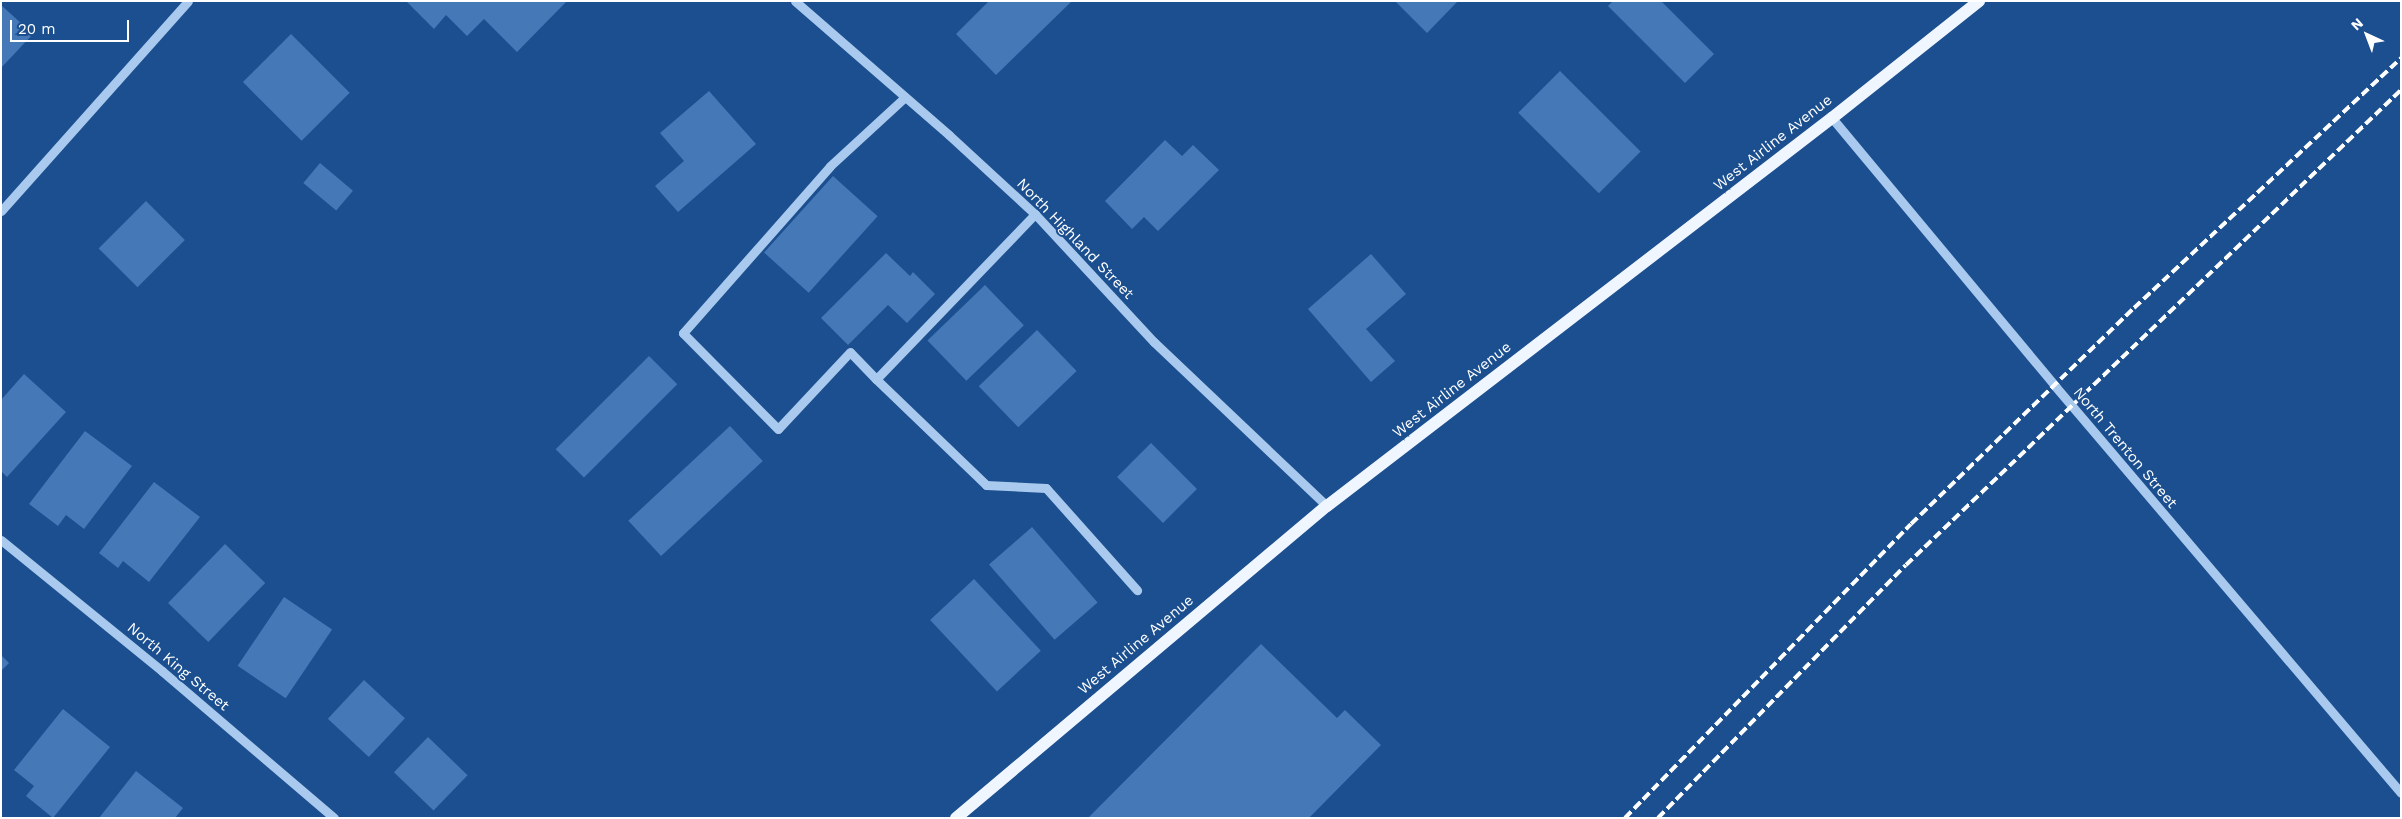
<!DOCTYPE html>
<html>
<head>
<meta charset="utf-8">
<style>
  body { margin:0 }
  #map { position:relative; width:2402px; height:819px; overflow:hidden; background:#1b4f8f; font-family:"Work Sans",sans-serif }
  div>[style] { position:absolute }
  .building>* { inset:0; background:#4478b7; transform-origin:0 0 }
  .minor>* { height:9px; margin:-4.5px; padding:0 4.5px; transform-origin:4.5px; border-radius:4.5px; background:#a9c9ee }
  .major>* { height:12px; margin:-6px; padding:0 6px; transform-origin:6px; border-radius:6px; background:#f0f6ff }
  .rail>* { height:4px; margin-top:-2px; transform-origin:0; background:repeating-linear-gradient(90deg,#fff 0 9px,transparent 0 13px) }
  span { translate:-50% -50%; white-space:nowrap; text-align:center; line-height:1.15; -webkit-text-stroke:4px #1b4f8f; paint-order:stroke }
  .street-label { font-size:15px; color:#fff }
  .frame { position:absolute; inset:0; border:2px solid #fff; pointer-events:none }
  .north { position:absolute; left:2342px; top:10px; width:50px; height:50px; -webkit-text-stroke:4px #1b4f8f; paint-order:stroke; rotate:317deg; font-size:14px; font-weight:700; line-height:20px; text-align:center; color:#fff }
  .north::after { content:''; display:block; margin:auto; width:18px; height:22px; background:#fff; clip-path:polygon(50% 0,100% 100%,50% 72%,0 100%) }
  .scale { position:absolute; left:10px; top:20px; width:119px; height:22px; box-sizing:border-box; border:2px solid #fff; border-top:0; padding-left:6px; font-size:15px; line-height:18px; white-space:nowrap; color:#fff; -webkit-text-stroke:4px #1b4f8f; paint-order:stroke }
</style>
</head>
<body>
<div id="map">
  <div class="building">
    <i style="clip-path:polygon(406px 1px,567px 1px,517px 52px,484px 19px,467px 36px,446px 15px,434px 29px)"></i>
    <i style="clip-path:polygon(989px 1px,1072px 1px,996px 75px,956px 34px)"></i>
    <i style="clip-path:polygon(1395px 1px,1458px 1px,1427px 33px)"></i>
    <i style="clip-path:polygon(1613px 1px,1661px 1px,1714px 54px,1685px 83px,1608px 6px)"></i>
    <i style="clip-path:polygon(1px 5px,33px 34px,1px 68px)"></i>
    <i style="left:291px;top:34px;width:83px;height:68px;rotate:45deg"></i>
    <i style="left:1560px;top:71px;width:114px;height:59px;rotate:45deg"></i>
    <i style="clip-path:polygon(709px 91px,756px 144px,678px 212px,655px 186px,684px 161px,660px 133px)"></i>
    <i style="clip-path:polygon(1165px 140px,1182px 156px,1193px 145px,1219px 170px,1158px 231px,1144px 217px,1132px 229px,1105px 201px)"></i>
    <i style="left:320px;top:163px;width:43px;height:26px;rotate:40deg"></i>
    <i style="left:833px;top:176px;width:60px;height:103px;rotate:42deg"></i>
    <i style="left:146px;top:201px;width:55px;height:67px;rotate:45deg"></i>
    <i style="clip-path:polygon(886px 253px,910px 276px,913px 272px,935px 294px,907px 323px,888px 305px,848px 345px,821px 318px)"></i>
    <i style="clip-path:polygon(1371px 254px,1406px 294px,1366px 329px,1395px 361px,1371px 382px,1308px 309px)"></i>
    <i style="left:985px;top:285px;width:56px;height:80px;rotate:46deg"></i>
    <i style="left:1037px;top:330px;width:57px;height:81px;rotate:46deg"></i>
    <i style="left:649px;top:356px;width:40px;height:132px;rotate:45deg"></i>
    <i style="clip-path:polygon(24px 374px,66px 412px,7px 477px,1px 471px,1px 400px)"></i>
    <i style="left:730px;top:426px;width:48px;height:139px;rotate:47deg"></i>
    <i style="clip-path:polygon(85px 431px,132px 466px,84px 529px,66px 515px,58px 526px,29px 504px)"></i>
    <i style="left:1151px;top:443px;width:65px;height:48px;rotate:45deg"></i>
    <i style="clip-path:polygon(154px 482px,200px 517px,149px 582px,123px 561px,118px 568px,99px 553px)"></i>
    <i style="left:1032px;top:527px;width:100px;height:57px;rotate:49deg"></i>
    <i style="left:225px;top:544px;width:56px;height:82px;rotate:44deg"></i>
    <i style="left:974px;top:579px;width:98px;height:60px;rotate:47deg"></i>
    <i style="left:284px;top:597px;width:58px;height:83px;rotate:34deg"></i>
    <i style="clip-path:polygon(1261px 644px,1337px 718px,1345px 710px,1381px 745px,1309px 818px,1088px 818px)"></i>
    <i style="clip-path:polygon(1px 655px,9px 663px,1px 671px)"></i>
    <i style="left:364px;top:680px;width:56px;height:53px;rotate:43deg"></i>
    <i style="clip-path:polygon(63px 709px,110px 747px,53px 818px,26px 796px,34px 786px,14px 770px)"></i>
    <i style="left:428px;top:737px;width:55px;height:49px;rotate:44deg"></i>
    <i style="clip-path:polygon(136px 771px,183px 808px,175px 818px,99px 818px)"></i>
  </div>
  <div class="minor">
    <i style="left:795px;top:1px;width:204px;rotate:41deg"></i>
    <i style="left:949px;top:135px;width:117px;rotate:42.6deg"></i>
    <i style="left:1035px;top:214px;width:175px;rotate:47.1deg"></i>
    <i style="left:1154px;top:342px;width:238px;rotate:43.5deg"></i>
    <i style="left:1832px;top:118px;width:349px;rotate:50.2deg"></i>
    <i style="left:2055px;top:386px;width:534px;rotate:49.63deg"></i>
    <i style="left:1px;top:211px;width:281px;rotate:-48.3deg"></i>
    <i style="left:1035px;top:214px;width:229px;rotate:133.9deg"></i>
    <i style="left:876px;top:379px;width:153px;rotate:43.9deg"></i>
    <i style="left:986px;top:485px;width:60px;rotate:2.9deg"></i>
    <i style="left:1046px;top:488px;width:137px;rotate:48.3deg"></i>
    <i style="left:876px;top:379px;width:37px;rotate:-134deg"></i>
    <i style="left:850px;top:352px;width:105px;rotate:133.1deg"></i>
    <i style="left:778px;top:429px;width:135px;rotate:-134.7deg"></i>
    <i style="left:683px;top:333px;width:222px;rotate:-48.6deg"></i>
    <i style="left:830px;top:166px;width:102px;rotate:-42.6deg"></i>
    <i style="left:1px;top:540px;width:208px;rotate:39.1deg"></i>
    <i style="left:162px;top:671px;width:226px;rotate:40.5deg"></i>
  </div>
  <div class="major">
    <i style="left:956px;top:818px;width:485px;rotate:-40.1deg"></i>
    <i style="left:1327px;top:506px;width:637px;rotate:-37.54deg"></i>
    <i style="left:1832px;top:118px;width:188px;rotate:-38.5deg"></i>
  </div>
  <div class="rail">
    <i style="left:1625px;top:818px;width:410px;rotate:-45.8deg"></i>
    <i style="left:1911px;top:524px;width:310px;rotate:-44.1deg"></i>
    <i style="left:2134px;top:308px;width:366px;rotate:-43.1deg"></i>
    <i style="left:1658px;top:818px;width:354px;rotate:-45.6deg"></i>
    <i style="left:1906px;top:565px;width:686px;rotate:-43.82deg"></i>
  </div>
  <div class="street-label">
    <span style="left:1773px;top:143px;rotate:-38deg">West Airline Avenue</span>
    <span style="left:1075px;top:239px;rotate:46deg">North Highland Street</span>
    <span style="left:1452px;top:390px;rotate:-38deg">West Airline Avenue</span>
    <span style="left:2125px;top:448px;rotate:50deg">North Trenton Street</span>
    <span style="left:1136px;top:645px;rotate:-40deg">West Airline Avenue</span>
    <span style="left:178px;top:667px;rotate:40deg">North King Street</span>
  </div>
  <div class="frame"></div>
  <div class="north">N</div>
  <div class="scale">20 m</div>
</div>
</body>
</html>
